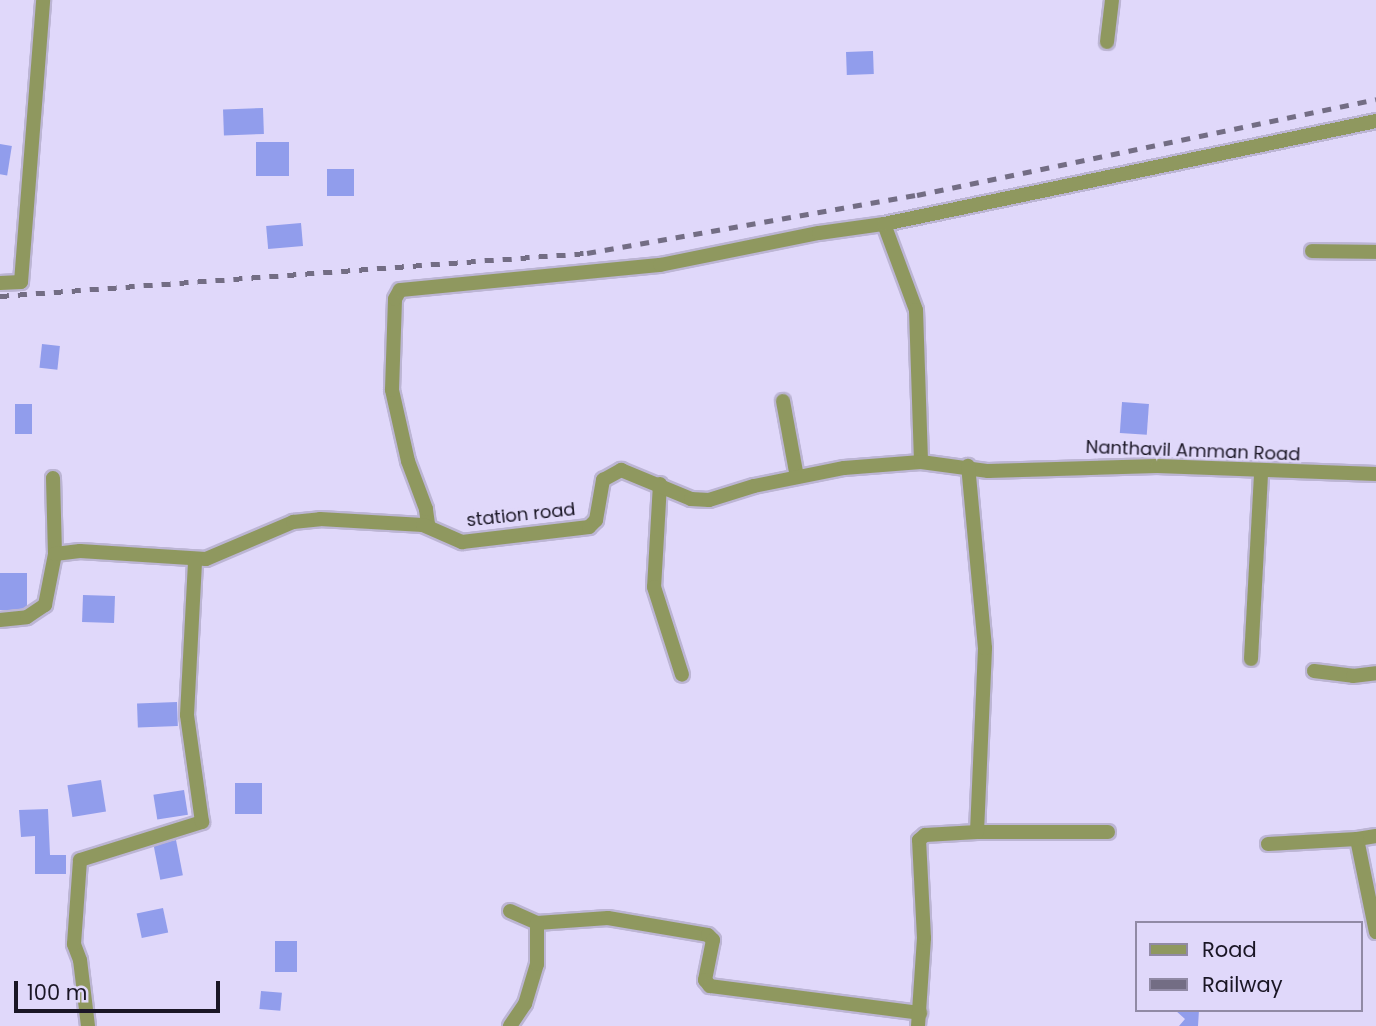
<!DOCTYPE html>
<html>
<head>
<meta charset="utf-8">
<style>
  body { margin:0 }
  #map { position:relative; width:1376px; height:1026px; overflow:hidden; background:#e0d8fa; font-family:Poppins,sans-serif }
  div>[style] { position:absolute }
  .building>* { inset:0; background:#919dec; transform-origin:0 0 }
  .roads { filter:drop-shadow(2px 0 #bcb5d4) drop-shadow(-2px 0 #bcb5d4) drop-shadow(0 2px #bcb5d4) drop-shadow(0 -2px #bcb5d4) }
  .street>* { height:14px; margin:-7px; padding:0 7px; transform-origin:7px; border-radius:7px; background:#8f985f }
  .rail>* { height:4.5px; margin-top:-2.25px; transform-origin:0; background:repeating-linear-gradient(90deg,#736d84 0 9px,transparent 0 18px) }
  span { translate:-50% -50%; white-space:nowrap; text-align:center; line-height:1.15; -webkit-text-stroke:5px #e0d8fa; paint-order:stroke }
  .street-label { font-size:18px; color:#1a1625 }
  .legend { position:absolute; left:1135px; top:921px; width:228px; height:91px; box-sizing:border-box; background:#e0d8fa; border:2px solid #918aa5; margin:0; padding:9px 12px; list-style:none; font-size:21px; color:#1a1625 }
  .legend li { display:flex; align-items:center; gap:14px; height:35px }
  .legend b { width:35px; border:2px solid #918aa5 }
  .scale { position:absolute; left:14px; top:981px; width:206px; height:32px; box-sizing:border-box; border:4px solid #1a1625; border-top:0; padding-left:9px; font-size:21px; line-height:24px; white-space:nowrap; color:#1a1625; -webkit-text-stroke:5px #e0d8fa; paint-order:stroke }
</style>
</head>
<body>
<div id="map">
  <div class="building">
    <i style="left:873px;top:51px;width:23px;height:27px;rotate:88deg"></i>
    <i style="left:263px;top:108px;width:26px;height:40px;rotate:88deg"></i>
    <i style="left:289px;top:142px;width:34px;height:33px;rotate:90deg"></i>
    <i style="left:0;top:144px;width:12px;height:30px;rotate:9deg"></i>
    <i style="left:327px;top:169px;width:27px;height:27px"></i>
    <i style="left:301px;top:223px;width:23px;height:35px;rotate:85deg"></i>
    <i style="left:42px;top:344px;width:18px;height:24px;rotate:6deg"></i>
    <i style="left:1122px;top:402px;width:27px;height:31px;rotate:4deg"></i>
    <i style="left:15px;top:404px;width:17px;height:30px"></i>
    <i style="left:0;top:573px;width:27px;height:37px"></i>
    <i style="left:83px;top:595px;width:32px;height:27px;rotate:2deg"></i>
    <i style="left:177px;top:702px;width:24px;height:40px;rotate:88deg"></i>
    <i style="left:101px;top:780px;width:32px;height:34px;rotate:81deg"></i>
    <i style="left:235px;top:783px;width:27px;height:31px"></i>
    <i style="left:184px;top:790px;width:25px;height:31px;rotate:81deg"></i>
    <i style="clip-path:polygon(48px 809px,50px 855px,66px 855px,66px 874px,35px 874px,35px 836px,21px 837px,19px 810px)"></i>
    <i style="left:176px;top:840px;width:36px;height:23px;rotate:79deg"></i>
    <i style="left:163px;top:908px;width:25px;height:27px;rotate:78deg"></i>
    <i style="left:275px;top:941px;width:22px;height:31px"></i>
    <i style="left:261px;top:991px;width:21px;height:18px;rotate:5deg"></i>
    <i style="clip-path:polygon(1175px 1010px,1199px 1010px,1198px 1026px,1179px 1026px,1185px 1019px)"></i>
  </div>
  <div class="roads">
    <div class="street">
      <i style="left:1107px;top:42px;width:42px;rotate:-83.2deg"></i>
      <i style="left:884px;top:224px;width:92px;rotate:69.6deg"></i>
      <i style="left:916px;top:310px;width:152px;rotate:88.1deg"></i>
      <i style="left:1312px;top:251px;width:64px;rotate:0.9deg"></i>
      <i style="left:0;top:283px;width:21px;rotate:-3deg"></i>
      <i style="left:21px;top:282px;width:283px;rotate:-85.5deg"></i>
      <i style="left:783px;top:401px;width:77px;rotate:79.6deg"></i>
      <i style="left:53px;top:478px;width:76px;rotate:88.5deg"></i>
      <i style="left:660px;top:484px;width:103px;rotate:93.3deg"></i>
      <i style="left:654px;top:587px;width:92px;rotate:72.3deg"></i>
      <i style="left:423px;top:525px;width:5px;rotate:-11deg"></i>
      <i style="left:428px;top:524px;width:15px;rotate:-98deg"></i>
      <i style="left:426px;top:509px;width:51px;rotate:-110.6deg"></i>
      <i style="left:408px;top:461px;width:73px;rotate:-102.7deg"></i>
      <i style="left:392px;top:390px;width:91px;rotate:-88.1deg"></i>
      <i style="left:395px;top:299px;width:10px;rotate:-61deg"></i>
      <i style="left:400px;top:290px;width:261px;rotate:-5.5deg"></i>
      <i style="left:660px;top:265px;width:162px;rotate:-11.4deg"></i>
      <i style="left:819px;top:233px;width:66px;rotate:-7.9deg"></i>
      <i style="left:884px;top:224px;width:503px;rotate:-11.82deg"></i>
      <i style="left:0;top:620px;width:27px;rotate:-6deg"></i>
      <i style="left:27px;top:617px;width:22px;rotate:-34deg"></i>
      <i style="left:45px;top:605px;width:52px;rotate:-78.9deg"></i>
      <i style="left:55px;top:554px;width:25px;rotate:-7deg"></i>
      <i style="left:80px;top:551px;width:126px;rotate:3.6deg"></i>
      <i style="left:206px;top:559px;width:95px;rotate:-23deg"></i>
      <i style="left:293px;top:522px;width:27px;rotate:-6deg"></i>
      <i style="left:320px;top:519px;width:103px;rotate:3.3deg"></i>
      <i style="left:423px;top:525px;width:43px;rotate:23.6deg"></i>
      <i style="left:462px;top:542px;width:128px;rotate:-6.7deg"></i>
      <i style="left:589px;top:527px;width:10px;rotate:-45deg"></i>
      <i style="left:596px;top:520px;width:41px;rotate:-80.1deg"></i>
      <i style="left:603px;top:480px;width:21px;rotate:-29deg"></i>
      <i style="left:621px;top:470px;width:76px;rotate:22.5deg"></i>
      <i style="left:691px;top:499px;width:18px;rotate:3deg"></i>
      <i style="left:709px;top:500px;width:47px;rotate:-17.3deg"></i>
      <i style="left:754px;top:486px;width:92px;rotate:-11.3deg"></i>
      <i style="left:844px;top:468px;width:77px;rotate:-4.5deg"></i>
      <i style="left:921px;top:462px;width:68px;rotate:7.7deg"></i>
      <i style="left:988px;top:471px;width:169px;rotate:-1.7deg"></i>
      <i style="left:1157px;top:466px;width:219px;rotate:2.1deg"></i>
      <i style="left:1251px;top:659px;width:187px;rotate:-86.9deg"></i>
      <i style="left:1314px;top:671px;width:39px;rotate:7deg"></i>
      <i style="left:1353px;top:676px;width:23px;rotate:-7deg"></i>
      <i style="left:977px;top:832px;width:131px"></i>
      <i style="left:1376px;top:836px;width:19px;rotate:171deg"></i>
      <i style="left:1357px;top:839px;width:95px;rotate:78.5deg"></i>
      <i style="left:1268px;top:844px;width:89px;rotate:-3.2deg"></i>
      <i style="left:510px;top:911px;width:30px;rotate:24deg"></i>
      <i style="left:537px;top:923px;width:71px;rotate:-4deg"></i>
      <i style="left:608px;top:918px;width:101px;rotate:9.6deg"></i>
      <i style="left:708px;top:935px;width:7px;rotate:45deg"></i>
      <i style="left:713px;top:940px;width:41px;rotate:101.3deg"></i>
      <i style="left:705px;top:980px;width:8px;rotate:50deg"></i>
      <i style="left:710px;top:986px;width:212px;rotate:7.3deg"></i>
      <i style="left:88px;top:1026px;width:66px;rotate:-96.9deg"></i>
      <i style="left:80px;top:960px;width:17px;rotate:-111deg"></i>
      <i style="left:74px;top:944px;width:84px;rotate:-85.9deg"></i>
      <i style="left:80px;top:860px;width:128px;rotate:-17.3deg"></i>
      <i style="left:202px;top:822px;width:108px;rotate:-98deg"></i>
      <i style="left:187px;top:715px;width:155px;rotate:-87deg"></i>
      <i style="left:510px;top:1026px;width:27px;rotate:-56deg"></i>
      <i style="left:525px;top:1004px;width:42px;rotate:-73.3deg"></i>
      <i style="left:537px;top:964px;width:41px;rotate:-90deg"></i>
      <i style="left:918px;top:1026px;width:88px;rotate:-86.1deg"></i>
      <i style="left:924px;top:938px;width:98px;rotate:-92.9deg"></i>
      <i style="left:919px;top:840px;width:8px;rotate:-40deg"></i>
      <i style="left:925px;top:835px;width:52px;rotate:-3.3deg"></i>
      <i style="left:977px;top:832px;width:184px;rotate:-87.5deg"></i>
      <i style="left:985px;top:648px;width:183px;rotate:-95.3deg"></i>
    </div>
  </div>
  <div class="rail">
    <i style="left:0;top:296px;width:589px;rotate:-4.19deg"></i>
    <i style="left:587px;top:253px;width:335px;rotate:-10deg"></i>
    <i style="left:917px;top:195px;width:469px;rotate:-11.8deg"></i>
  </div>
  <div class="street-label">
    <span style="left:1193px;top:451px;rotate:2deg">Nanthavil Amman Road</span>
    <span style="left:521px;top:515px;rotate:-6deg">station road</span>
  </div>
  <ul class="legend">
  <li><b style="height:9px;background:#8f985f"></b>Road</li>
  <li><b style="height:9px;background:#736d84"></b>Railway</li>
  </ul>
  <div class="scale">100 m</div>
</div>
</body>
</html>
